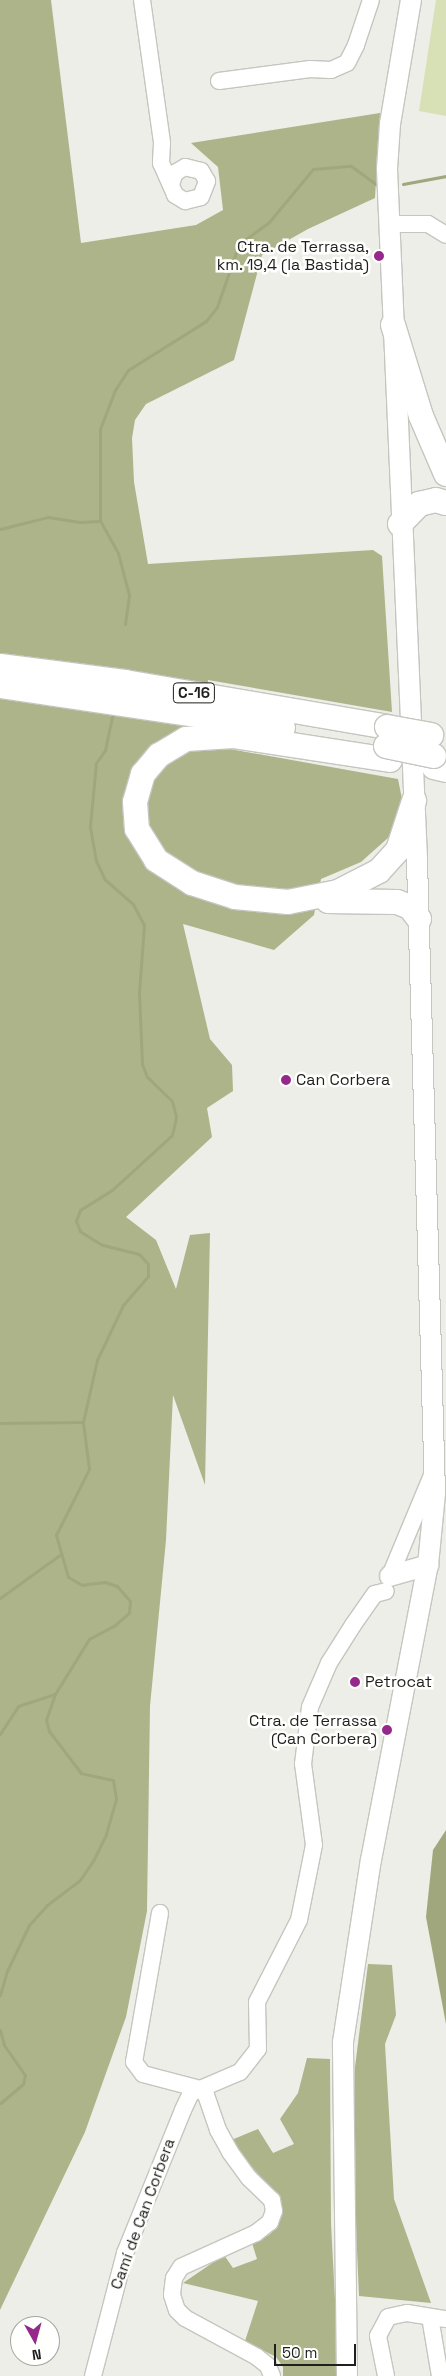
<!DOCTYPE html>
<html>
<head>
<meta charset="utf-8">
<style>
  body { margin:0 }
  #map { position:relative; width:446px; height:2376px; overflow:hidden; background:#edeee7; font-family:"Space Grotesk",sans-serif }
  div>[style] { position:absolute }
  .green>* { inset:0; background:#d8e0b5 }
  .forest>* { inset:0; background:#adb48a }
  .water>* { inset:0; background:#a0a77d }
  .stream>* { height:3px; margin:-1.5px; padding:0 1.5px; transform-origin:1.5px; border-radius:1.5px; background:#a0a77d }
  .roads { filter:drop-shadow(1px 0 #c4c6bf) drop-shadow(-1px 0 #c4c6bf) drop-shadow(0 1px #c4c6bf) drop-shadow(0 -1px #c4c6bf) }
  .minor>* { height:16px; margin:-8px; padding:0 8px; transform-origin:8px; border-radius:8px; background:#fff }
  .major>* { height:20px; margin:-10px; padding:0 10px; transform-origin:10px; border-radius:10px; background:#fff }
  .highway>* { height:24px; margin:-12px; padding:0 12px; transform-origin:12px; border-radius:12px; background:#fff }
  .bridges { filter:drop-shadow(1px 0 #c4c6bf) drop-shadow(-1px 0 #c4c6bf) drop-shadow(0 1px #c4c6bf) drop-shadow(0 -1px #c4c6bf) }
  .highway-bridge>* { height:24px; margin:-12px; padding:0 12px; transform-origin:12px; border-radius:12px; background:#fff }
  .dots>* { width:14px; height:14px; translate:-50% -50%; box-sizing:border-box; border:2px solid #fffffe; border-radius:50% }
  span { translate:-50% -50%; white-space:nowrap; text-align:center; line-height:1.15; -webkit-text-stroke:5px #fffffe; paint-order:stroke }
  .shield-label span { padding:1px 4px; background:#fffffe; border:1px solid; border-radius:4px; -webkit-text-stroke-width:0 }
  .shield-label { font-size:15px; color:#1f1f1d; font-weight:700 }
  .poi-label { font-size:16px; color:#1f1f1d }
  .right { translate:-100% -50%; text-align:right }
  .left { translate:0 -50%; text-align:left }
  .street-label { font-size:16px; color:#1f1f1d }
  .north { position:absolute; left:10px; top:2316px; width:50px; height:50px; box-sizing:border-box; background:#fffffe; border:1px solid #a5a5a4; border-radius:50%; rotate:173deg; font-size:14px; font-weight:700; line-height:20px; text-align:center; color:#1f1f1d }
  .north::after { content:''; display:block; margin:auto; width:18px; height:22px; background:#95288a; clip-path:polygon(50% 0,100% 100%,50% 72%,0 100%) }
  .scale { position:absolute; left:274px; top:2344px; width:82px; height:22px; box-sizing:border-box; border:2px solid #1f1f1d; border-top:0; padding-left:6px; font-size:15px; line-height:18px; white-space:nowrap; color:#1f1f1d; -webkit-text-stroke:4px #fffffe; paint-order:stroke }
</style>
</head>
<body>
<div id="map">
  <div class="green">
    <i style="clip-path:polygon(436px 0,446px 0,446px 116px,419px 111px)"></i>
  </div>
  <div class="forest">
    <i style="clip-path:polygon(0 0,51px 0,81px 243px,196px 225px,223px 210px,218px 167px,191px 143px,380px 113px,375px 198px,308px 229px,262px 255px,234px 360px,146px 404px,135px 420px,132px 438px,134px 482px,148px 564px,373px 550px,382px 556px,392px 712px,208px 680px,202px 744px,398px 779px,402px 799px,389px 837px,361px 862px,321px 879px,314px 915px,274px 950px,183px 924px,210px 1039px,232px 1065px,233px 1091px,207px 1108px,212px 1137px,126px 1217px,156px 1240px,176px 1289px,190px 1235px,210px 1233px,205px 1485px,173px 1395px,166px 1540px,150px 1706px,147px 1911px,126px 2017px,85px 2132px,0 2310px)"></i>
    <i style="clip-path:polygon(368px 1964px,392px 1965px,396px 2015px,385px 2044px,394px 2199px,431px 2303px,359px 2296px,353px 2158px,355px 2067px)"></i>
    <i style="clip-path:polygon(307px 2058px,330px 2059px,331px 2223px,339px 2376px,283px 2376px,283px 2367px,276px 2357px,245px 2341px,258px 2301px,183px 2283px,224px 2255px,233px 2268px,257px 2259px,252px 2243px,269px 2235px,278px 2226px,282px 2206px,275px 2193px,229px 2141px,258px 2129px,273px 2153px,294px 2144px,280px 2119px,298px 2093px)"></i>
  </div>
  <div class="water">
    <i style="clip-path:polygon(446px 1830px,446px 2024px,426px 1917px,433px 1850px)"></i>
  </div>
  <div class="stream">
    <i style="left:403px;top:184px;width:44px;rotate:-10.5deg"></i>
    <i style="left:0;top:529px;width:49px;rotate:-14deg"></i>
    <i style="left:48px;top:517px;width:32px;rotate:9deg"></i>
    <i style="left:80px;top:522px;width:20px;rotate:-3deg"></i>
    <i style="left:125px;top:624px;width:29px;rotate:-82deg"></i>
    <i style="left:129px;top:595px;width:43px;rotate:-104.7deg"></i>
    <i style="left:118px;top:553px;width:37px;rotate:-119deg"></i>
    <i style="left:100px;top:521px;width:92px;rotate:-90deg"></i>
    <i style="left:100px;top:429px;width:42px;rotate:-69deg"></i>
    <i style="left:115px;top:390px;width:24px;rotate:-57deg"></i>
    <i style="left:128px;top:370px;width:92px;rotate:-32.1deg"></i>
    <i style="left:206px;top:321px;width:18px;rotate:-52deg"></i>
    <i style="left:217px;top:307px;width:67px;rotate:-70.8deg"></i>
    <i style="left:239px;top:244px;width:37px;rotate:-36deg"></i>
    <i style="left:269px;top:222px;width:69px;rotate:-50.3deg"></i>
    <i style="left:313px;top:169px;width:38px;rotate:-5deg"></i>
    <i style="left:351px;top:166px;width:31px;rotate:36deg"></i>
    <i style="left:0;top:1423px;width:83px;rotate:-0.7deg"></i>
    <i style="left:0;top:1598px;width:75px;rotate:-35.8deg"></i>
    <i style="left:0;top:1734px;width:33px;rotate:-57deg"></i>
    <i style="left:18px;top:1706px;width:39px;rotate:-18deg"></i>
    <i style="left:0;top:1995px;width:25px;rotate:-74deg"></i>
    <i style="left:7px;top:1971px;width:51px;rotate:-64.4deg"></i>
    <i style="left:29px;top:1925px;width:27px;rotate:-48deg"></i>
    <i style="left:47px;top:1905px;width:41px;rotate:-37.1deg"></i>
    <i style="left:80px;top:1880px;width:23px;rotate:-56deg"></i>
    <i style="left:93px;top:1861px;width:30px;rotate:-64deg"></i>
    <i style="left:106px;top:1834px;width:36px;rotate:-74deg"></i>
    <i style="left:116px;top:1799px;width:19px;rotate:-99deg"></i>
    <i style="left:113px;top:1780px;width:33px;rotate:-168deg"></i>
    <i style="left:81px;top:1773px;width:53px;rotate:-127.3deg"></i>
    <i style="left:49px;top:1731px;width:11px;rotate:-105deg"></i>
    <i style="left:46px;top:1720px;width:28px;rotate:-71deg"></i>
    <i style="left:55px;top:1694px;width:65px;rotate:-58.3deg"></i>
    <i style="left:89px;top:1639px;width:30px;rotate:-28deg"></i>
    <i style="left:115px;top:1625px;width:18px;rotate:-41deg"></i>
    <i style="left:129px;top:1613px;width:12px;rotate:-85deg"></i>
    <i style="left:130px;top:1601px;width:20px;rotate:-131deg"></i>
    <i style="left:117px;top:1586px;width:13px;rotate:-162deg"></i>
    <i style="left:105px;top:1582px;width:23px;rotate:173deg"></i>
    <i style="left:82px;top:1585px;width:16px;rotate:-150deg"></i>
    <i style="left:68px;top:1577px;width:44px;rotate:-105.9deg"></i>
    <i style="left:56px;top:1535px;width:74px;rotate:-63.4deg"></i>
    <i style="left:89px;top:1469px;width:47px;rotate:-97.3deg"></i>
    <i style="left:83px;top:1422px;width:64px;rotate:-77.3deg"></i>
    <i style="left:97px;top:1360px;width:61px;rotate:-64.7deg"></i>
    <i style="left:123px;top:1305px;width:38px;rotate:-49deg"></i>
    <i style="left:148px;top:1276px;width:12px;rotate:-90deg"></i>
    <i style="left:148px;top:1264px;width:13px;rotate:-132deg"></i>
    <i style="left:139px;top:1254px;width:38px;rotate:-166deg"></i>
    <i style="left:102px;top:1245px;width:26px;rotate:-148deg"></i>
    <i style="left:80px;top:1231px;width:11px;rotate:-112deg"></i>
    <i style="left:76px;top:1221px;width:12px;rotate:-70deg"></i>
    <i style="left:80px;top:1210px;width:38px;rotate:-32deg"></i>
    <i style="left:112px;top:1190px;width:81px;rotate:-42.5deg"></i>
    <i style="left:172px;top:1135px;width:18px;rotate:-77deg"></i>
    <i style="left:176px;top:1117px;width:16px;rotate:-104deg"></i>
    <i style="left:172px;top:1101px;width:35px;rotate:-136deg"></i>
    <i style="left:147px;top:1077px;width:14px;rotate:-111deg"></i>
    <i style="left:142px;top:1064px;width:71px;rotate:-92.4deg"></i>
    <i style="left:139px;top:993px;width:68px;rotate:-85.8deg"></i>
    <i style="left:144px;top:925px;width:24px;rotate:-118deg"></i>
    <i style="left:133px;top:904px;width:37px;rotate:-139deg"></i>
    <i style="left:105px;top:880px;width:21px;rotate:-115deg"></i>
    <i style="left:96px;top:861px;width:36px;rotate:-100deg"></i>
    <i style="left:90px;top:826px;width:63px;rotate:-84.6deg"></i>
    <i style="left:96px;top:763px;width:16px;rotate:-55deg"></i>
    <i style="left:105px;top:750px;width:35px;rotate:-78deg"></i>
    <i style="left:0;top:2030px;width:16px;rotate:75deg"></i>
    <i style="left:4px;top:2045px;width:37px;rotate:55deg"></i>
    <i style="left:25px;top:2075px;width:9px;rotate:103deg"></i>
    <i style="left:23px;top:2084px;width:30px;rotate:140deg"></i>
  </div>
  <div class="roads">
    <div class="minor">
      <i style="left:142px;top:0;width:144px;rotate:82deg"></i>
      <i style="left:162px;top:143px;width:20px;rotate:93deg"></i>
      <i style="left:161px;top:163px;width:35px;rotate:66deg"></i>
      <i style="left:175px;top:195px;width:12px;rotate:31deg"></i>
      <i style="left:185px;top:201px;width:16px;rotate:-14deg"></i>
      <i style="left:201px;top:197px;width:17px;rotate:-69deg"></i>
      <i style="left:207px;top:181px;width:12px;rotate:-121deg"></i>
      <i style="left:201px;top:171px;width:16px;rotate:-166deg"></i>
      <i style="left:185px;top:167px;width:12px;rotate:149deg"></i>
      <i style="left:175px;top:173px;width:12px;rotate:110deg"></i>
      <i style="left:219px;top:81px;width:92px;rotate:-7.5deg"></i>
      <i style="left:310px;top:69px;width:21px;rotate:3deg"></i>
      <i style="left:331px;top:70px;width:17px;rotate:-24deg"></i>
      <i style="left:347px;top:63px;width:20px;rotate:-63deg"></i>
      <i style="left:356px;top:45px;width:47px;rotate:-71.6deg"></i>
      <i style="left:389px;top:224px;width:39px"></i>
      <i style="left:428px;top:224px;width:21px;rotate:31deg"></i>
      <i style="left:390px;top:1576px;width:109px;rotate:-67.4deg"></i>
      <i style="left:160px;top:1913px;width:151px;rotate:99.9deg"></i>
      <i style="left:134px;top:2062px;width:15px;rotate:53deg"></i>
      <i style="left:143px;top:2074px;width:59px;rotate:14.7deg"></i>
      <i style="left:200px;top:2089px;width:43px;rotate:-23deg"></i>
      <i style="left:240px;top:2072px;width:29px;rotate:-52deg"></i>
      <i style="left:258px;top:2049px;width:47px;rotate:-91.2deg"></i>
      <i style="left:257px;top:2002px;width:92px;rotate:-62.9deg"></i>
      <i style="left:299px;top:1920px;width:76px;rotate:-78.7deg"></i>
      <i style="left:314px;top:1845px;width:82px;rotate:-97.7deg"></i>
      <i style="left:303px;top:1764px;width:57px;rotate:-83deg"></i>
      <i style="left:310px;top:1707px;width:48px;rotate:-66.6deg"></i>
      <i style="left:329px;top:1663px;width:45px;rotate:-57.7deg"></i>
      <i style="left:353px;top:1625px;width:38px;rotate:-55deg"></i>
      <i style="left:375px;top:1594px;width:11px;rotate:-15deg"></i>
      <i style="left:430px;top:2317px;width:60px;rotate:80.4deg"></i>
      <i style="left:93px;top:2376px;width:127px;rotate:-75.4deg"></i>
      <i style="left:125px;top:2253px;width:154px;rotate:-67.9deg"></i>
      <i style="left:183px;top:2110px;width:19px;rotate:-65deg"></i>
      <i style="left:191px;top:2093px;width:10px;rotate:-24deg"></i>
      <i style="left:200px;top:2089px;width:8px;rotate:45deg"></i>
      <i style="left:206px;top:2095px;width:37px;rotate:71deg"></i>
      <i style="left:218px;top:2130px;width:25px;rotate:61deg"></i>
      <i style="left:230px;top:2152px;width:32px;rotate:54deg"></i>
      <i style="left:249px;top:2178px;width:32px;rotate:44deg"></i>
      <i style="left:272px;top:2200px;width:11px;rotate:80deg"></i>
      <i style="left:274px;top:2211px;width:12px;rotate:110deg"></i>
      <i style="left:270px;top:2222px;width:18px;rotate:142deg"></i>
      <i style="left:256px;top:2233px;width:82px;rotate:155.6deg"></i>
      <i style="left:181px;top:2267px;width:13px;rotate:122deg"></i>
      <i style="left:174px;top:2278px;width:17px;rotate:97deg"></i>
      <i style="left:172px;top:2295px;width:16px;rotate:72deg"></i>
      <i style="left:177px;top:2310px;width:11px;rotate:45deg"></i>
      <i style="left:185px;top:2318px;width:82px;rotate:28.4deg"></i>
      <i style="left:257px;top:2357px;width:14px;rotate:39deg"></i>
      <i style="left:268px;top:2366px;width:11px;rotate:68deg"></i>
      <i style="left:386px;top:2376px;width:41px;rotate:-101.3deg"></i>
      <i style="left:378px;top:2336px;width:21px;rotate:-62deg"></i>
      <i style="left:388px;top:2317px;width:19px;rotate:-12deg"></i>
      <i style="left:407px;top:2313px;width:39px;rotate:9deg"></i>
    </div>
    <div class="major">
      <i style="left:390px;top:1576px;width:40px;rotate:-16deg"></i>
      <i style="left:347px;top:2376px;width:334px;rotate:-90.7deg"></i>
      <i style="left:343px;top:2042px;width:184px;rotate:-81.3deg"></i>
      <i style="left:371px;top:1860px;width:300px;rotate:-79.1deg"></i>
      <i style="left:428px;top:1565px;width:72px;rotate:-84.4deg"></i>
      <i style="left:435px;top:1493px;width:634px;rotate:-91.63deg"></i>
      <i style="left:417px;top:859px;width:691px;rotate:-92.49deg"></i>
      <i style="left:387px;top:169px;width:45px;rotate:-86.2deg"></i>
      <i style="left:390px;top:124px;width:126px;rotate:-80.4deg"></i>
    </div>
    <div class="highway">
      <i style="left:393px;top:325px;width:95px;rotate:72.9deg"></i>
      <i style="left:421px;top:416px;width:63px;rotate:66.7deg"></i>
      <i style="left:400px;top:524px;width:28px;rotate:-46deg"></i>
      <i style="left:419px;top:504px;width:17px;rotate:-13deg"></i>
      <i style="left:436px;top:500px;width:10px;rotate:17deg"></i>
      <i style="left:0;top:666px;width:126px;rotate:7.3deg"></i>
      <i style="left:125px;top:682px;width:266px;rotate:9.7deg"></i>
      <i style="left:0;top:686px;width:286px;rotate:8.4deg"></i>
      <i style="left:390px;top:760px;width:159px;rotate:-171.3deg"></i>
      <i style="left:233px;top:736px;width:47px;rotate:176.3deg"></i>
      <i style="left:186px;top:739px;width:31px;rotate:149deg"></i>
      <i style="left:159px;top:755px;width:25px;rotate:130deg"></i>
      <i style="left:143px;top:774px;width:29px;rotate:106deg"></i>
      <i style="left:135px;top:802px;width:27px;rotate:86deg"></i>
      <i style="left:137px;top:829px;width:36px;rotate:58deg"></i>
      <i style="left:156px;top:860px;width:43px;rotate:32.6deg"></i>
      <i style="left:192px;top:883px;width:45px;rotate:18deg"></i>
      <i style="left:235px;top:897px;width:53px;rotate:5.4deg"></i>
      <i style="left:288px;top:902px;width:51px;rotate:-11.3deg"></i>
      <i style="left:338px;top:892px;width:46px;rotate:-27.1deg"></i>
      <i style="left:379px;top:871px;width:28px;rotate:-48deg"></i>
      <i style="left:398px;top:850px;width:52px;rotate:-71.9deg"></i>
      <i style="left:434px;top:767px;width:12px;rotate:14deg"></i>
      <i style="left:328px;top:901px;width:69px;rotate:0.8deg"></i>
      <i style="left:397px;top:902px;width:14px;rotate:21deg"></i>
      <i style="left:410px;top:907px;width:15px;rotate:53deg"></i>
    </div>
  </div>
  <div class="bridges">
    <div class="highway-bridge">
      <i style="left:387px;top:727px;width:45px;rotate:10.3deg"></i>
      <i style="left:386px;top:746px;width:49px;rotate:11.8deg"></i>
    </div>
  </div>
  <div class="dots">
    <i style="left:379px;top:256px;background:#95288a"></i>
    <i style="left:286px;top:1080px;background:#95288a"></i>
    <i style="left:355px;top:1682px;background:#95288a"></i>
    <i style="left:387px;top:1730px;background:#95288a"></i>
  </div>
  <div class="shield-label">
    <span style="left:194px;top:693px">C-16</span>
  </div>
  <div class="poi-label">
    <span class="right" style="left:369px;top:256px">Ctra. de Terrassa,<br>km. 19,4 (la Bastida)</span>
    <span class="left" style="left:296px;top:1080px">Can Corbera</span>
    <span class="left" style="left:365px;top:1682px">Petrocat</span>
    <span class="right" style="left:377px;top:1730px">Ctra. de Terrassa<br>(Can Corbera)</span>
  </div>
  <div class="street-label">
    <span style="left:143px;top:2214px;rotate:-70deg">Camí de Can Corbera</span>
  </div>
  <div class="north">N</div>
  <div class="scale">50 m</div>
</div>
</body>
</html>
